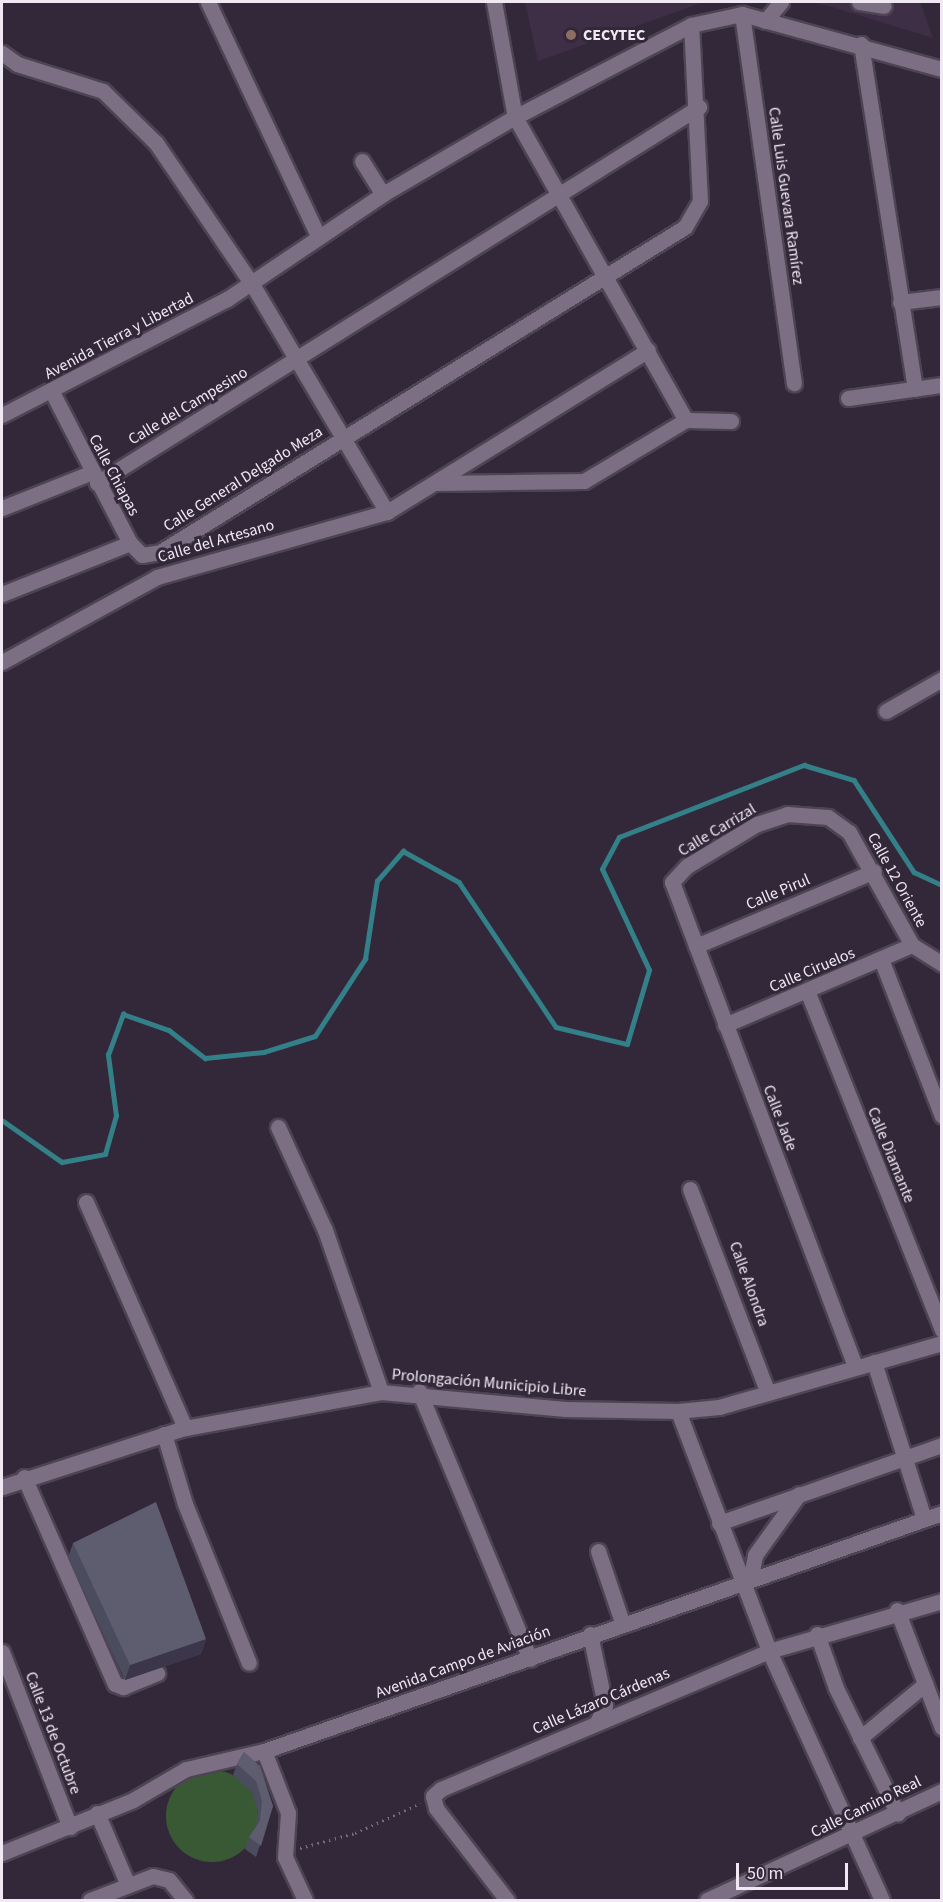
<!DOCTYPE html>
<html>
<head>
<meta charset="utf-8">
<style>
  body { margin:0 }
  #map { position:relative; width:943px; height:1902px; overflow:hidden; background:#332839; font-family:"Source Sans 3",sans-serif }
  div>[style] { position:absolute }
  .built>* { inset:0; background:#3e2f46 }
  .green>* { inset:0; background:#395934 }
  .round { border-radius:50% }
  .stream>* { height:4.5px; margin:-2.25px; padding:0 2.25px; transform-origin:2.25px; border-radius:2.25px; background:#338088 }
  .path>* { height:3px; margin-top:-1.5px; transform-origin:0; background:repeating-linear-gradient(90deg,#766c7b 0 1.5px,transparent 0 6px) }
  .roads { filter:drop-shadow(2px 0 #4d4453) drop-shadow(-2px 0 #4d4453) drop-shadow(0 2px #4d4453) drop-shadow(0 -2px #4d4453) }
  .street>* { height:15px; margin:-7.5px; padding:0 7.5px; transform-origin:7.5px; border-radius:7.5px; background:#7c6f83 }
  .wall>* { inset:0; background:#4c4c5f }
  .shaded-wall>* { inset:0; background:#3b3649 }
  .building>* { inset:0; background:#5e5d6f }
  .dots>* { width:16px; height:16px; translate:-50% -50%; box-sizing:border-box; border:3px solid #332839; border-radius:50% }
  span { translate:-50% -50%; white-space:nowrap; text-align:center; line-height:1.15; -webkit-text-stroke:6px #332839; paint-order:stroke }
  .poi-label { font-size:16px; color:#f0e9f4; font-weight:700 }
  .left { translate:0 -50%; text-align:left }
  .street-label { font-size:16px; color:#f0e9f4 }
  .frame { position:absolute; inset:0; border:3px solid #f0e9f4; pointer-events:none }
  .scale { position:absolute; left:736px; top:1863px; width:112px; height:27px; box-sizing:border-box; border:3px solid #f0e9f4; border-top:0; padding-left:8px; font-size:18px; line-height:21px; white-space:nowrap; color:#f0e9f4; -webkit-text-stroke:4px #332839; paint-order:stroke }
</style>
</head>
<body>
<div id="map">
  <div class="built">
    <i style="clip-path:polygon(525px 2px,704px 2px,538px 61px)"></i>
    <i style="clip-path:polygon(810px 2px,920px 2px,933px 38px,832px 7px)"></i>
  </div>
  <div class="green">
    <i class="round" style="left:166px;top:1770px;width:92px;height:92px"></i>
  </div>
  <div class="stream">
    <i style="left:2px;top:1120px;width:73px;rotate:35deg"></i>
    <i style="left:62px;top:1162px;width:44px;rotate:-10.5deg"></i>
    <i style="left:105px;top:1154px;width:40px;rotate:-74deg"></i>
    <i style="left:116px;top:1116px;width:62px;rotate:-97.5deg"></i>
    <i style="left:108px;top:1055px;width:44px;rotate:-69.9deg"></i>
    <i style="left:123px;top:1014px;width:49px;rotate:19.2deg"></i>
    <i style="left:169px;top:1030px;width:46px;rotate:37.9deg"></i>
    <i style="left:205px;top:1058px;width:59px;rotate:-5.8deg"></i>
    <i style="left:264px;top:1052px;width:53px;rotate:-17.4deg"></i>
    <i style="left:315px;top:1036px;width:92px;rotate:-57deg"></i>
    <i style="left:365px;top:959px;width:79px;rotate:-81.3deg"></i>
    <i style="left:377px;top:881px;width:40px;rotate:-49deg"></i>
    <i style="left:403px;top:851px;width:64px;rotate:29deg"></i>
    <i style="left:459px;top:882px;width:174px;rotate:56.2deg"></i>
    <i style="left:556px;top:1027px;width:73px;rotate:13.5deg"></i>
    <i style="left:627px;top:1044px;width:77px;rotate:-73.4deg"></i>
    <i style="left:649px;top:970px;width:111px;rotate:-115deg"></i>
    <i style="left:602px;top:869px;width:36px;rotate:-62deg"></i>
    <i style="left:619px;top:837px;width:199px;rotate:-21.3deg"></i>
    <i style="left:804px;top:765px;width:52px;rotate:16.7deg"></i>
    <i style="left:854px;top:780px;width:110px;rotate:56.9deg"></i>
    <i style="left:914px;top:872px;width:31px;rotate:25deg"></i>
  </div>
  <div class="path">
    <i style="left:300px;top:1848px;width:57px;rotate:-15.3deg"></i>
    <i style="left:355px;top:1833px;width:72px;rotate:-24.4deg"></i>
  </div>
  <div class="roads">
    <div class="street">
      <i style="left:208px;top:2px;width:259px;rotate:64.8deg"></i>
      <i style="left:494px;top:2px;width:117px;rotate:79.7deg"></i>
      <i style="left:515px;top:117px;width:348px;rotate:60.6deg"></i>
      <i style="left:859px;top:2px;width:25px;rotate:9deg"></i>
      <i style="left:742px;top:14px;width:373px;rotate:82deg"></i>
      <i style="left:742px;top:14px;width:207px;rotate:15.4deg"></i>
      <i style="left:765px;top:21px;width:25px;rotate:-50deg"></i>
      <i style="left:861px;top:44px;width:349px;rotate:81.1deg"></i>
      <i style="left:2px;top:53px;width:19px;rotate:36deg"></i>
      <i style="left:17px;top:64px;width:90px;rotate:17.4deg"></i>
      <i style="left:103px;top:91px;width:74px;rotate:44.5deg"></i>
      <i style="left:156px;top:143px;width:171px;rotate:55.8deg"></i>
      <i style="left:252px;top:284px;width:265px;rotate:59.4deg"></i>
      <i style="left:362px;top:161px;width:39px;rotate:58deg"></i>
      <i style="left:900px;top:302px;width:42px;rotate:-6.8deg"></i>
      <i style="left:52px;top:392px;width:170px;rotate:62.7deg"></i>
      <i style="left:130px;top:543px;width:17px;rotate:45deg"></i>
      <i style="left:142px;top:555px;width:18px;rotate:-9deg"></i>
      <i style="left:160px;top:552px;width:617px;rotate:-31.76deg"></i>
      <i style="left:685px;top:227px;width:30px;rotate:-60deg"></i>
      <i style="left:700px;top:201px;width:176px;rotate:-92.9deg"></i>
      <i style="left:848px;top:398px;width:95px;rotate:-7.9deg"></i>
      <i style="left:2px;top:415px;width:253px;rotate:-27.3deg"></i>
      <i style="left:227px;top:299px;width:188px;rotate:-33.9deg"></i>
      <i style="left:383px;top:194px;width:153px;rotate:-30.3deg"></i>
      <i style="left:515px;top:117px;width:199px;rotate:-27.6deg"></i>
      <i style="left:691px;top:25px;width:52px;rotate:-12.2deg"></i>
      <i style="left:97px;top:483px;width:710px;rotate:-31.99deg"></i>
      <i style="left:436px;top:483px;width:148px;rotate:-0.8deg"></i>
      <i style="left:584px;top:481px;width:119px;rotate:-30.9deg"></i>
      <i style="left:686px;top:420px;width:45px;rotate:1.3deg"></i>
      <i style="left:2px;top:508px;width:95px;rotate:-21.7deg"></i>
      <i style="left:2px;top:594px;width:138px;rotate:-21.7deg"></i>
      <i style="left:2px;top:662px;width:177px;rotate:-28.7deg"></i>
      <i style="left:157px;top:577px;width:239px;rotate:-15.8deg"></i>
      <i style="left:387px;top:512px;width:307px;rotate:-31.8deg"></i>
      <i style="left:886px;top:711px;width:64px;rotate:-29.7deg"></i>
      <i style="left:696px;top:946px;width:193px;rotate:-22.8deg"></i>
      <i style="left:881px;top:959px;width:168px;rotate:68.8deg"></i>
      <i style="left:808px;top:993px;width:363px;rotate:68.3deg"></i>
      <i style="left:725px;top:1025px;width:203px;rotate:-23.2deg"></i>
      <i style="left:278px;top:1127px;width:113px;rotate:65.5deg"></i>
      <i style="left:325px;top:1230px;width:171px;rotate:70.9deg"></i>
      <i style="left:690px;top:1189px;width:218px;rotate:69.1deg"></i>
      <i style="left:86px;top:1202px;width:247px;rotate:66.3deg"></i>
      <i style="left:874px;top:1362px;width:165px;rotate:72.3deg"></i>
      <i style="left:855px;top:1366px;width:517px;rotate:-110.71deg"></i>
      <i style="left:672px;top:882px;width:22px;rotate:-47deg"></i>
      <i style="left:687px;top:866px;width:82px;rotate:-31deg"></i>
      <i style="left:757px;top:824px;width:32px;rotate:-18deg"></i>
      <i style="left:787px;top:814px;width:41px;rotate:4.2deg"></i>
      <i style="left:828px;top:817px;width:26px;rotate:36deg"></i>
      <i style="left:849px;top:832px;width:129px;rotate:60.9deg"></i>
      <i style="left:912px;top:945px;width:36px;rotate:32deg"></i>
      <i style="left:419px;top:1391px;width:290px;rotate:67.5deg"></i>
      <i style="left:678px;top:1411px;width:257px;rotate:69.2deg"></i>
      <i style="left:769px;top:1651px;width:273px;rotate:65.6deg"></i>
      <i style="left:164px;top:1434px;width:73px;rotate:73.3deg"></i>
      <i style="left:185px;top:1504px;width:171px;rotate:68.1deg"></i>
      <i style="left:24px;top:1477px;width:226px;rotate:66.3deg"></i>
      <i style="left:115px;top:1684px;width:9px;rotate:21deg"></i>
      <i style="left:123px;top:1687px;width:37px;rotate:-22deg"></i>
      <i style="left:2px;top:1487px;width:192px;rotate:-17.9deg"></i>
      <i style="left:185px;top:1428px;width:199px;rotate:-10.4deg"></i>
      <i style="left:381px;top:1392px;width:185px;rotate:5.3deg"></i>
      <i style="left:565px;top:1409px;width:113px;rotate:1deg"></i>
      <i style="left:678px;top:1411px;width:41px;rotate:-5.6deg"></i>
      <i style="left:719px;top:1407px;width:232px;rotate:-16deg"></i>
      <i style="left:719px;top:1523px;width:236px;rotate:-19.3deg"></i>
      <i style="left:598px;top:1551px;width:75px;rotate:71.3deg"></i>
      <i style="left:751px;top:1576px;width:21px;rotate:-79deg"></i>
      <i style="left:755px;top:1555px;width:75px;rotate:-54.2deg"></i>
      <i style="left:897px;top:1610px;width:126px;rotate:69.1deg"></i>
      <i style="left:590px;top:1634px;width:73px;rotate:78.1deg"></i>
      <i style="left:605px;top:1705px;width:19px;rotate:115deg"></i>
      <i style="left:817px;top:1634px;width:57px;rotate:70.6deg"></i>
      <i style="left:836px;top:1688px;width:140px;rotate:63.8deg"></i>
      <i style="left:2px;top:1652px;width:188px;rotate:68.8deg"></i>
      <i style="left:860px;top:1738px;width:85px;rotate:-39.7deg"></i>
      <i style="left:264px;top:1751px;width:66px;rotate:68.8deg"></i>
      <i style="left:288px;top:1813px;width:44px;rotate:93.9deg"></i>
      <i style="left:285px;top:1857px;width:47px;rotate:65.1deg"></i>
      <i style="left:97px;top:1813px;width:78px;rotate:66.7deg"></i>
      <i style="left:2px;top:1853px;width:141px;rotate:-22deg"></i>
      <i style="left:133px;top:1800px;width:61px;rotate:-30.3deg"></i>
      <i style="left:186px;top:1769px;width:80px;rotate:-13deg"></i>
      <i style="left:264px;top:1751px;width:719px;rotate:-19.34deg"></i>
      <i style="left:90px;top:1900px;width:67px;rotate:-20.9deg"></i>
      <i style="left:153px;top:1876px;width:16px;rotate:14deg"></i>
      <i style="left:169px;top:1880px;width:26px;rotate:51deg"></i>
      <i style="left:507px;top:1900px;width:116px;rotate:-127.7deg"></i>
      <i style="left:436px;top:1808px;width:12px;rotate:-104deg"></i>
      <i style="left:433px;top:1796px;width:11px;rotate:-41deg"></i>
      <i style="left:441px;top:1789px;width:356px;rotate:-22.8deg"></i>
      <i style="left:769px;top:1651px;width:180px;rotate:-16.1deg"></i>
      <i style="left:707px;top:1900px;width:259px;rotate:-24.9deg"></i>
    </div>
  </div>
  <div class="wall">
    <i style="clip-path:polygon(73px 1543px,206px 1639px,201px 1654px,125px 1680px,68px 1558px)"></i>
    <i style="clip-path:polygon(244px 1752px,273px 1806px,256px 1857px,245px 1849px,249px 1837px,256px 1826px,258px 1812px,252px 1793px,233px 1775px,237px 1764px)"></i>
  </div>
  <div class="shaded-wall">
    <i style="clip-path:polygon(206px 1639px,201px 1654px,125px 1680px,130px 1665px)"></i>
  </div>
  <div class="building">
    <i style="clip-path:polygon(156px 1502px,206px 1639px,130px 1665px,73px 1543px)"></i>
    <i style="clip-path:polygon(244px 1752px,260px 1766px,273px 1806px,261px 1846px,249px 1837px,260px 1821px,262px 1801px,256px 1781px,237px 1764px)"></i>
  </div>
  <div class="dots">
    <i style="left:571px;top:35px;background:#8d6e63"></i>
  </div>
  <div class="poi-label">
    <span class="left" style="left:583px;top:35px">CECYTEC</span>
  </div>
  <div class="street-label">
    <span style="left:786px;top:196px;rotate:82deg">Calle Luis Guevara Ramírez</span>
    <span style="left:119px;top:336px;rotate:-28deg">Avenida Tierra y Libertad</span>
    <span style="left:188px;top:406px;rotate:-31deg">Calle del Campesino</span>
    <span style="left:114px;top:475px;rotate:62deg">Calle Chiapas</span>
    <span style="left:243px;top:479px;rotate:-32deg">Calle General Delgado Meza</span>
    <span style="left:216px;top:541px;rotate:-16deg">Calle del Artesano</span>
    <span style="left:717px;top:830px;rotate:-31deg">Calle Carrizal</span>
    <span style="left:897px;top:880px;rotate:61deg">Calle 12 Oriente</span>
    <span style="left:778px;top:892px;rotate:-23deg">Calle Pirul</span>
    <span style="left:812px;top:970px;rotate:-23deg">Calle Ciruelos</span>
    <span style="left:780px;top:1118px;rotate:69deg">Calle Jade</span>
    <span style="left:891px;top:1155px;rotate:68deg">Calle Diamante</span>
    <span style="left:749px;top:1284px;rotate:70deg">Calle Alondra</span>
    <span style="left:489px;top:1383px;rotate:5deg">Prolongación Municipio Libre</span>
    <span style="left:463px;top:1662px;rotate:-20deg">Avenida Campo de Aviación</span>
    <span style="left:601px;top:1701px;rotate:-23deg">Calle Lázaro Cárdenas</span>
    <span style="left:53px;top:1733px;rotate:69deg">Calle 13 de Octubre</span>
    <span style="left:866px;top:1807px;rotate:-26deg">Calle Camino Real</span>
  </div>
  <div class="frame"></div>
  <div class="scale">50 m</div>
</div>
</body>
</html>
